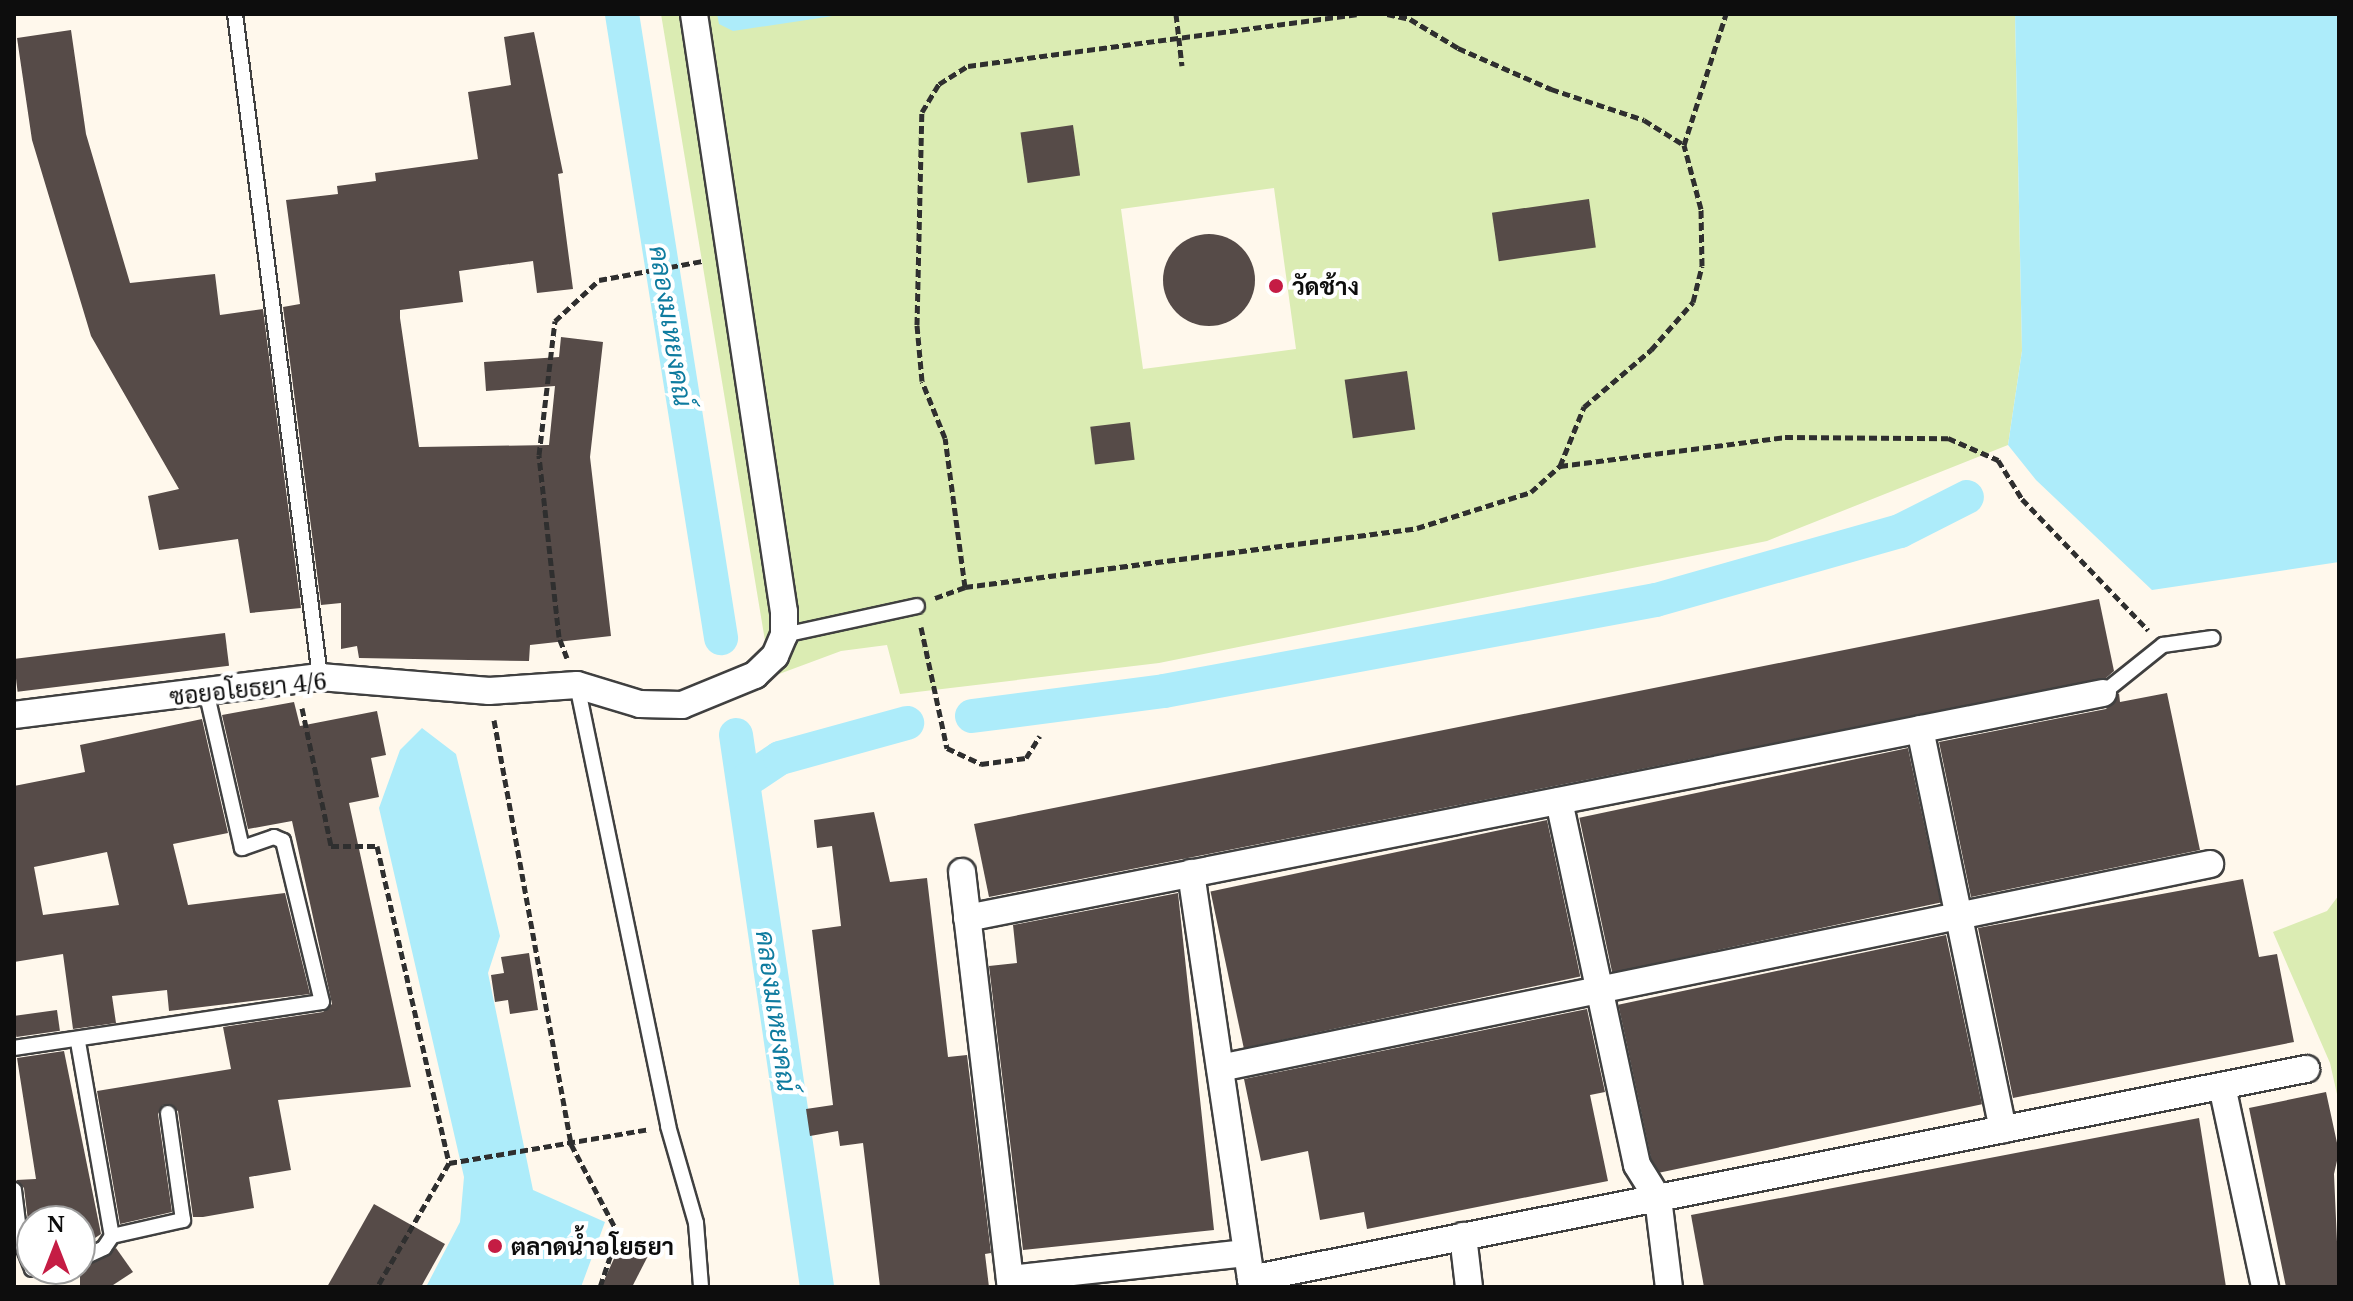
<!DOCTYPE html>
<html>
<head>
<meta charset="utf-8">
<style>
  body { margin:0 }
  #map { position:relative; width:2353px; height:1301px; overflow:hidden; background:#fff8ec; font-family:"Noto Serif",Sarabun,serif }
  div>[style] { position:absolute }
  .green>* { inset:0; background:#dbecb3 }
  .water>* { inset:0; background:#adecfa }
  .canal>* { height:34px; margin:-17px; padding:0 17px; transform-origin:17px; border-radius:17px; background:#adecfa }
  .building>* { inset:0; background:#564b48; transform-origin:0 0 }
  .round { border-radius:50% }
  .path>* { height:5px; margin-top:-2.5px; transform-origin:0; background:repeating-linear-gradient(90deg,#2f2f2f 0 8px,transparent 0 12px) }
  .roads { filter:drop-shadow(2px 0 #404040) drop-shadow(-2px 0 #404040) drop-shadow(0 2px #404040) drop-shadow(0 -2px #404040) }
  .lane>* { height:14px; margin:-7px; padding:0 7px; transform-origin:7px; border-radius:7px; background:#fff }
  .street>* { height:26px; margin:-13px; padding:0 13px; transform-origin:13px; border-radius:13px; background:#fff }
  .dots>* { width:22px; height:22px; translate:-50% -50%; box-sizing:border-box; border:4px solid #fff; border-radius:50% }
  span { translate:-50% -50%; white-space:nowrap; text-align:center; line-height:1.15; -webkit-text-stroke:8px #fff; paint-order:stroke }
  .poi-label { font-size:24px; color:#0d0d0d; font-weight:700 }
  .left { translate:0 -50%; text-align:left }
  .street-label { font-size:24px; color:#0d0d0d }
  .water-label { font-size:26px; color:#0e7b9f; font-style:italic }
  .frame { position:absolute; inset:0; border:16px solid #0d0d0d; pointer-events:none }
  .north { position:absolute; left:16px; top:1205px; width:80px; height:80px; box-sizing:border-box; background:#fff; border:2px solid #9e9e9e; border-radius:50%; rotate:0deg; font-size:22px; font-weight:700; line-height:32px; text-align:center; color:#0d0d0d }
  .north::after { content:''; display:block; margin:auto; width:28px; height:36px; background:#c51c44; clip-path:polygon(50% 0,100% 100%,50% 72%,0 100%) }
</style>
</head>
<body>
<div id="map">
  <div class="green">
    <i style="clip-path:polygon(evenodd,661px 14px,2015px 14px,2022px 351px,2008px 445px,1767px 541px,1159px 663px,900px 694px,887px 645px,841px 651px,771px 677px,661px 14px,1274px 188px,1296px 349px,1143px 369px,1121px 209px,1274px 188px)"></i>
    <i style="clip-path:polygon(2339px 895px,2339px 1103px,2330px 1063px,2273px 932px,2327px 911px)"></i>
  </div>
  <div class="water">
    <i style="clip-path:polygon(717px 14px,846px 14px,733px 31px,719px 24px)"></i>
    <i style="clip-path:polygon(2015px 14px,2339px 14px,2339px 562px,2152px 590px,2036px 480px,2008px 445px,2022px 351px)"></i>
    <i style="clip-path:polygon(422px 728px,456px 754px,500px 936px,488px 973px,533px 1190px,605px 1222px,581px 1287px,426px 1287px,460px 1222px,464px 1177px,379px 808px,400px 750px)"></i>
  </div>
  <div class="canal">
    <i style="left:622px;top:14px;width:632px;rotate:80.98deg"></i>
    <i style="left:972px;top:716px;width:194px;rotate:-7.4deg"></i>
    <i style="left:1164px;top:691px;width:500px;rotate:-10.48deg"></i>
    <i style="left:1656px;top:600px;width:254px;rotate:-15.8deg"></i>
    <i style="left:1900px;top:531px;width:75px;rotate:-26.9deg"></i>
    <i style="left:736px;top:735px;width:558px;rotate:81.65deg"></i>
    <i style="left:744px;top:782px;width:43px;rotate:-33.7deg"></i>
    <i style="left:780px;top:758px;width:132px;rotate:-15.4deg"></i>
  </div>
  <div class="building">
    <i style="clip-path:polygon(71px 30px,86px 134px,130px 283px,215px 274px,220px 315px,263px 309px,301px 608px,250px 613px,238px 539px,159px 550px,148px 496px,179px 489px,91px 336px,32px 140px,17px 38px)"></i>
    <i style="clip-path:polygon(534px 32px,563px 173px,558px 174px,573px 289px,537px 293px,533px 261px,459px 271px,463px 302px,400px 310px,400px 318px,419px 447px,549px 445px,555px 386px,486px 391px,484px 362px,559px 357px,561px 337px,603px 342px,590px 457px,611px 636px,530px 645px,529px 661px,359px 658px,357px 646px,341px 649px,341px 603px,321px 605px,283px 307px,300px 304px,286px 200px,338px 194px,337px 186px,376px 181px,375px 173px,478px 159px,468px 92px,511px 85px,504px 37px)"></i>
    <i style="left:1073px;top:125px;width:51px;height:53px;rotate:82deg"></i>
    <i style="left:1589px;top:199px;width:49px;height:98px;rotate:82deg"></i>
    <i class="round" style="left:1163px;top:234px;width:92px;height:92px"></i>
    <i style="left:1407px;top:371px;width:59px;height:63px;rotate:82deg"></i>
    <i style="left:1130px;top:422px;width:38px;height:40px;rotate:83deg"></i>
    <i style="clip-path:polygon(2099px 599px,2114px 671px,2106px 678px,989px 897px,974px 824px)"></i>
    <i style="left:225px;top:633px;width:33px;height:213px;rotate:83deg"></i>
    <i style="clip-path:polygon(2119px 693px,2120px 702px,2167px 693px,2200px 850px,1971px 897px,1939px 742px,2106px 709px)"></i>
    <i style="clip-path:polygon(294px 702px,300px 726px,377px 711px,386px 755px,371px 758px,379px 797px,349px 803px,411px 1087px,278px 1100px,291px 1170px,249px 1177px,254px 1208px,203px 1217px,193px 1217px,178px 1111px,163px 1105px,158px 1114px,172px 1212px,120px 1224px,97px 1091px,231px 1069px,223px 1027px,323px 1012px,332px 1004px,292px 821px,248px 829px,222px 715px)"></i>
    <i style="clip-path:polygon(evenodd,202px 719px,228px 833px,173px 844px,188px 905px,285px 893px,310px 994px,169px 1011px,167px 990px,112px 996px,116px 1023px,73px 1029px,63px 954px,14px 962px,14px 786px,85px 772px,80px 745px,202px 719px,107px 852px,119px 905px,43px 915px,34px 867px,107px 852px)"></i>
    <i style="left:1908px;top:748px;width:158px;height:336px;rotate:78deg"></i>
    <i style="clip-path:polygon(874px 812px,890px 882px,927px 878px,948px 1057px,967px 1055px,991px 1253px,985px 1254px,989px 1287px,880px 1287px,863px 1143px,840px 1146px,838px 1131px,810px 1136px,806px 1109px,833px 1105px,812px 930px,841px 926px,832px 846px,817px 848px,814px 820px)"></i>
    <i style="left:1547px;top:820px;width:160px;height:344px;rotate:78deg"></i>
    <i style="clip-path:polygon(2243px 879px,2259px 957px,2277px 954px,2294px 1042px,2013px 1098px,1978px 928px)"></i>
    <i style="clip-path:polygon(1178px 893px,1214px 1230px,1023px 1250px,989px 966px,1017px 963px,1013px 925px)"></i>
    <i style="left:1946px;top:935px;width:173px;height:335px;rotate:78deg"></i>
    <i style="clip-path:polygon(529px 953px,538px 1010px,510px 1014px,508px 1000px,495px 1002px,491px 975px,504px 973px,501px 957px)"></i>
    <i style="clip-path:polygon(1587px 1009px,1605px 1092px,1590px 1095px,1608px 1181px,1367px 1229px,1364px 1212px,1320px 1220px,1308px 1151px,1261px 1161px,1244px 1079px)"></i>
    <i style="left:57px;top:1010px;width:21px;height:44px;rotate:82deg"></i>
    <i style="clip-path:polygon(64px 1051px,101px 1234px,80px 1248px,80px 1221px,28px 1221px,24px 1188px,16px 1180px,36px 1179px,17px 1058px)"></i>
    <i style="clip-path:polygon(2326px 1092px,2339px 1152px,2334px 1174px,2339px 1287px,2286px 1287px,2249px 1108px)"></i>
    <i style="clip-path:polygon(2199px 1118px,2226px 1287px,1704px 1287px,1691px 1215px)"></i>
    <i style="clip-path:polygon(374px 1204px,445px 1244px,421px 1287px,327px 1287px)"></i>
    <i style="clip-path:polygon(623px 1239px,650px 1252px,632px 1287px,601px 1287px)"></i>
    <i style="clip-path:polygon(116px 1248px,133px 1272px,110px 1287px,80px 1287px,80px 1269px)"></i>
  </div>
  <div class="path">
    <i style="left:1176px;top:14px;width:52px;rotate:83.4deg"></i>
    <i style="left:1387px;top:14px;width:24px;rotate:12deg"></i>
    <i style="left:1410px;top:19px;width:56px;rotate:31.1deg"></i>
    <i style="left:1458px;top:48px;width:102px;rotate:23.8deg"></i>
    <i style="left:1551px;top:89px;width:98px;rotate:18.4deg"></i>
    <i style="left:1644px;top:120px;width:47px;rotate:32deg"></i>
    <i style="left:1560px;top:466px;width:227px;rotate:-7.3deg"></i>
    <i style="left:1785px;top:437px;width:163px;rotate:0.4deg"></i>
    <i style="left:1948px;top:438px;width:55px;rotate:23.7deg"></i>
    <i style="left:1998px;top:460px;width:46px;rotate:58.4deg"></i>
    <i style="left:2022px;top:499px;width:182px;rotate:46.1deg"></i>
    <i style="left:965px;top:587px;width:150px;rotate:-97.6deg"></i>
    <i style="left:945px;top:438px;width:61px;rotate:-112deg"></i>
    <i style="left:922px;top:381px;width:56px;rotate:-95.1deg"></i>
    <i style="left:917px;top:325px;width:213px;rotate:-88.7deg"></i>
    <i style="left:922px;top:112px;width:33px;rotate:-59deg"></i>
    <i style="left:939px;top:84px;width:34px;rotate:-32deg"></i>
    <i style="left:968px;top:66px;width:392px;rotate:-7.6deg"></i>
    <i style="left:935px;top:598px;width:32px;rotate:-20deg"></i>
    <i style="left:965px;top:587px;width:456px;rotate:-7.4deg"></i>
    <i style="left:1417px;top:528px;width:120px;rotate:-17.5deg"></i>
    <i style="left:1531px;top:492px;width:39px;rotate:-42deg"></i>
    <i style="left:1560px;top:466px;width:64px;rotate:-67.9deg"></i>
    <i style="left:1584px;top:407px;width:88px;rotate:-40.4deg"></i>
    <i style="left:1651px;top:350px;width:64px;rotate:-48.8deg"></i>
    <i style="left:1693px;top:302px;width:37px;rotate:-76deg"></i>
    <i style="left:1702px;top:266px;width:57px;rotate:-91deg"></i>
    <i style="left:1701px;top:209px;width:66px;rotate:-104.9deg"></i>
    <i style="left:1684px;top:145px;width:138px;rotate:-72.2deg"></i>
    <i style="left:921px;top:627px;width:124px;rotate:77.9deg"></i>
    <i style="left:947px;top:748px;width:38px;rotate:25deg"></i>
    <i style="left:981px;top:764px;width:45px;rotate:-7.6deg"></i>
    <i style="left:1026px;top:758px;width:26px;rotate:-58deg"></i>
    <i style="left:567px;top:658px;width:22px;rotate:-111deg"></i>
    <i style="left:559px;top:637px;width:183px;rotate:-96.3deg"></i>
    <i style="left:539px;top:455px;width:135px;rotate:-83.2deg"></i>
    <i style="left:555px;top:321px;width:60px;rotate:-43deg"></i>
    <i style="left:599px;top:280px;width:106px;rotate:-10.4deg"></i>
    <i style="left:302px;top:708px;width:141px;rotate:78.1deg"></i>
    <i style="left:331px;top:846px;width:46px"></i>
    <i style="left:377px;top:846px;width:325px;rotate:77.2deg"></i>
    <i style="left:449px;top:1163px;width:143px;rotate:120.1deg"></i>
    <i style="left:494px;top:720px;width:431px;rotate:79.7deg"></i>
    <i style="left:571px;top:1144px;width:101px;rotate:62.2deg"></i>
    <i style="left:618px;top:1233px;width:57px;rotate:108.4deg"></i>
    <i style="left:449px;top:1163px;width:203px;rotate:-9.6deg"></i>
  </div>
  <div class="roads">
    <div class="lane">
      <i style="left:235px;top:14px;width:668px;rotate:82.69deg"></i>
      <i style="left:784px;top:635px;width:136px;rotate:-12.3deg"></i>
      <i style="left:577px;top:685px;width:450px;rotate:78.3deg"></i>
      <i style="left:668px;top:1126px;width:101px;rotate:73.9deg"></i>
      <i style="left:696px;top:1223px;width:64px;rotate:85.5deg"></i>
      <i style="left:2103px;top:693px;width:77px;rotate:-38.7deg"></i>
      <i style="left:2163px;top:645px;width:50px;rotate:-8deg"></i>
      <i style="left:78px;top:1042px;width:197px;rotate:80.1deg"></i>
      <i style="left:112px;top:1236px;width:14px;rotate:124deg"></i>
      <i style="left:104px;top:1248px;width:26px;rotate:155deg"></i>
      <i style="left:14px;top:1048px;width:311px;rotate:-8.5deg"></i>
      <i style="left:322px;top:1002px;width:166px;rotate:-103.6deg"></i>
      <i style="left:283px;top:841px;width:10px;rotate:-156deg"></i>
      <i style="left:274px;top:837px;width:34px;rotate:161deg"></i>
      <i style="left:242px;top:848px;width:161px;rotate:-102.9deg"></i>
      <i style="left:14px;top:1190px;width:49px;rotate:83deg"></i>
      <i style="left:20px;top:1239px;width:6px;rotate:171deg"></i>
      <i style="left:112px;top:1236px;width:73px;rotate:-12.7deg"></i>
      <i style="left:183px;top:1220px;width:108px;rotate:-98deg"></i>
      <i style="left:20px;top:1239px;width:31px;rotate:68deg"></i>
      <i style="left:32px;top:1269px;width:27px"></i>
    </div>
    <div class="street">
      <i style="left:14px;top:715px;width:308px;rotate:-7.1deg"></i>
      <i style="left:320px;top:677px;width:170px;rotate:4.7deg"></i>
      <i style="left:489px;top:691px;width:88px;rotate:-3.9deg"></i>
      <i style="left:577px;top:685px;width:66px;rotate:16.8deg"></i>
      <i style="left:640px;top:704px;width:42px;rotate:1.4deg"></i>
      <i style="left:682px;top:705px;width:79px;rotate:-22.3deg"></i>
      <i style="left:755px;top:675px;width:28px;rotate:-44deg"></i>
      <i style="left:775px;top:656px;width:23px;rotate:-67deg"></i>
      <i style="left:784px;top:635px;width:23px;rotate:-90deg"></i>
      <i style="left:784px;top:612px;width:605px;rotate:-98.56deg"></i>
      <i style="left:1920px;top:729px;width:409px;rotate:78.3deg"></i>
      <i style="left:1559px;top:801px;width:372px;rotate:77.9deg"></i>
      <i style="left:1637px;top:1165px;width:39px;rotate:58deg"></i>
      <i style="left:1658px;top:1198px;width:90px;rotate:83deg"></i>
      <i style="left:962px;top:872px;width:418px;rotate:83.3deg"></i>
      <i style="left:1191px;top:873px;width:418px;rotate:81.6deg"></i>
      <i style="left:967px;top:918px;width:1158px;rotate:-11.2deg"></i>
      <i style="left:1220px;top:1068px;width:1011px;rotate:-11.64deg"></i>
      <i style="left:2222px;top:1086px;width:206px;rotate:77.9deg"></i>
      <i style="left:1463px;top:1236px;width:51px;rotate:83.3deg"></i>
      <i style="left:1010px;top:1279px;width:238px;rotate:-6.3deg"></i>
      <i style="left:1251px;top:1279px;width:1076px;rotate:-11.26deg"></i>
    </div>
  </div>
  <div class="dots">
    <i style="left:1276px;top:286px;background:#c51c44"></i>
    <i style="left:495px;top:1246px;background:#c51c44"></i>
  </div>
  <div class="poi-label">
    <span class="left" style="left:1292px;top:286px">วัดช้าง</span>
    <span class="left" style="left:511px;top:1246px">ตลาดน้ำอโยธยา</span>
  </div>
  <div class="street-label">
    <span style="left:248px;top:688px;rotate:-6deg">ซอยอโยธยา 4/6</span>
  </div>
  <div class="water-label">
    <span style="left:671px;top:326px;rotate:81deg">คลองมเหยงคณ์</span>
    <span style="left:776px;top:1011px;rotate:82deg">คลองมเหยงคณ์</span>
  </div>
  <div class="frame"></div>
  <div class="north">N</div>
</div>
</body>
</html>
